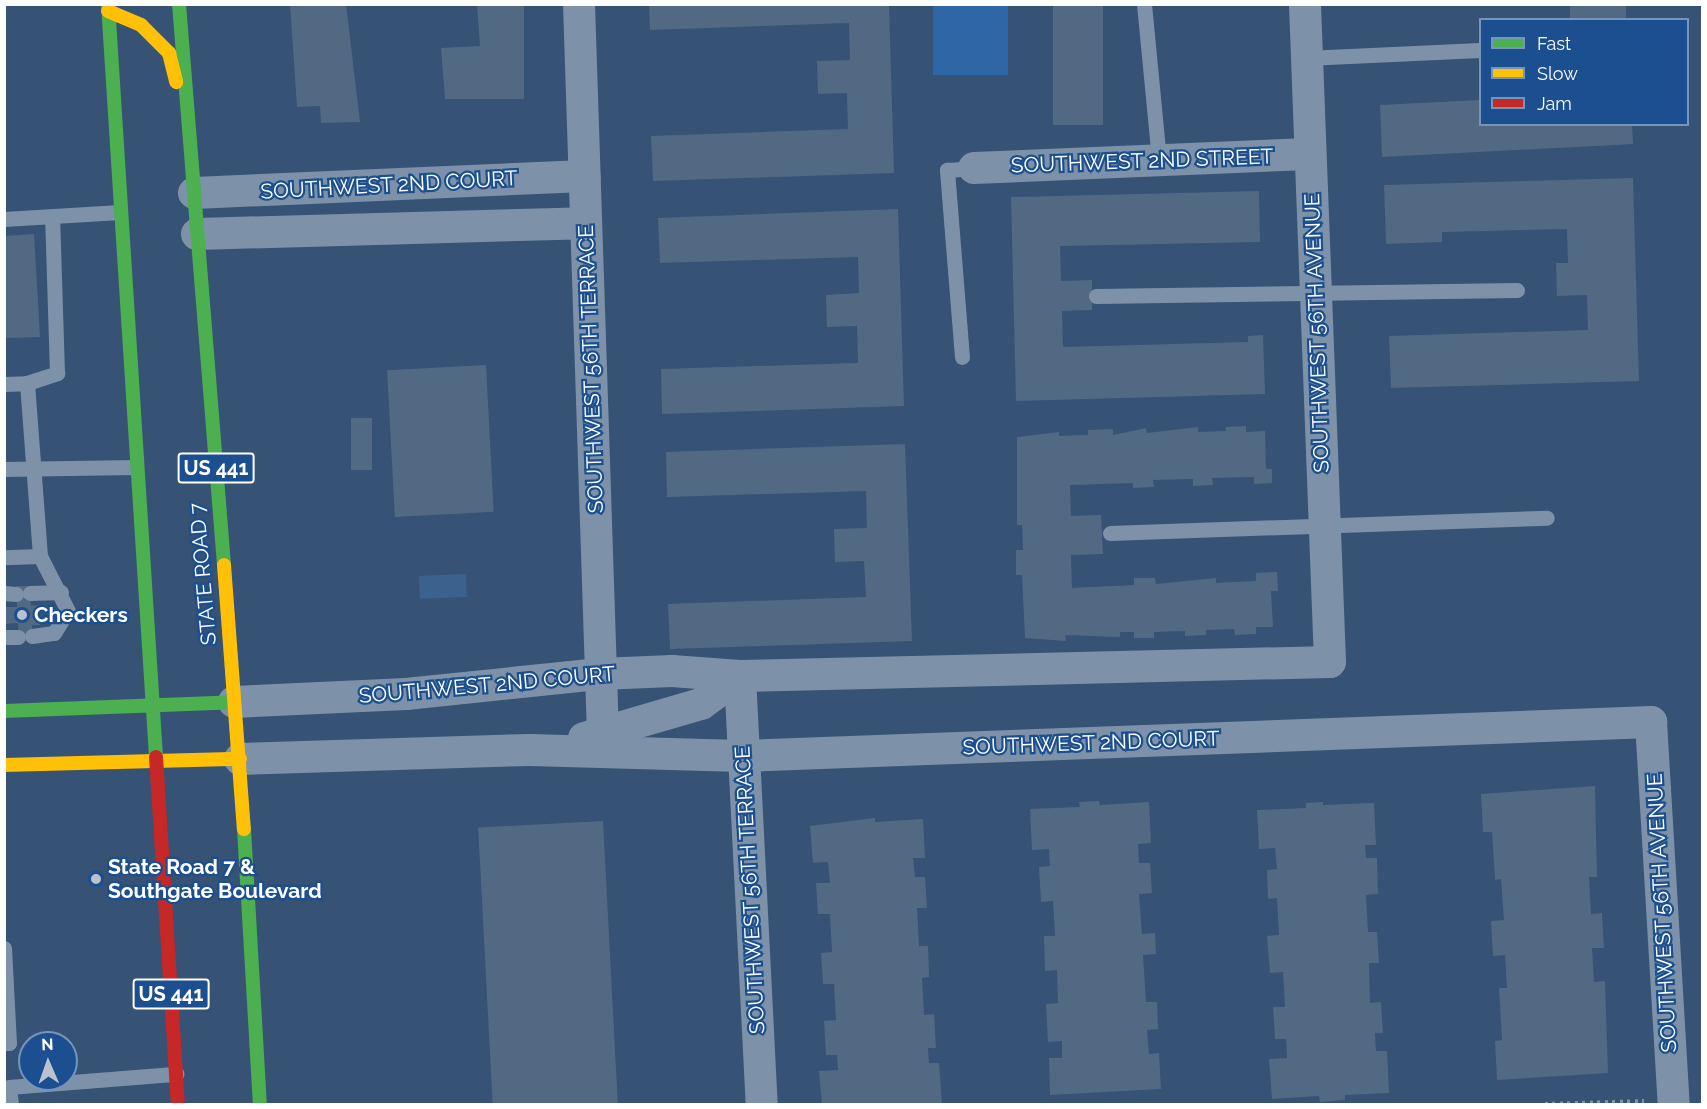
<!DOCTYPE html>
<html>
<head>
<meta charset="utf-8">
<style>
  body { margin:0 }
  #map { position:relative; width:1707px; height:1109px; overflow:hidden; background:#365274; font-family:Raleway,sans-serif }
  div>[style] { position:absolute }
  .green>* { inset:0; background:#2f66a5; transform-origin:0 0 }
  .water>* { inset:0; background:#3b618d; transform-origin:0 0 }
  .building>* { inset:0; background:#526984; transform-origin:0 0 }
  .path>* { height:4px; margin-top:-2px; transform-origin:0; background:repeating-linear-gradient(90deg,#7d92a8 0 3px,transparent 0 7.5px) }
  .lane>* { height:15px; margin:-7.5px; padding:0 7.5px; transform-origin:7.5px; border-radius:7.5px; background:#7d92a8 }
  .street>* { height:32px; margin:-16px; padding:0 16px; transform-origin:16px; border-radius:16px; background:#7d92a8 }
  .fast>* { height:14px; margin:-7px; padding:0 7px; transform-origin:7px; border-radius:7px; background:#4caf50 }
  .slow>* { height:14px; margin:-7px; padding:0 7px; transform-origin:7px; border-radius:7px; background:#ffc107 }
  .jam>* { height:14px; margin:-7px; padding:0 7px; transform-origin:7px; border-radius:7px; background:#c62828 }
  .dots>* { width:16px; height:16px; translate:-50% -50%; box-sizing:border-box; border:3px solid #1b4f8f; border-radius:50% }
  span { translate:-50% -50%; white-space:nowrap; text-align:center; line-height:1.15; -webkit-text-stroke:4.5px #1b4f8f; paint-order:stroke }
  .shield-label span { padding:2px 4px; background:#1b4f8f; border:2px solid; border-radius:4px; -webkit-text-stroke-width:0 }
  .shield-label { font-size:20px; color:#fff; font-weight:700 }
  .street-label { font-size:21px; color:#fff }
  .poi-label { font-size:21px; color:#fff; font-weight:700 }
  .left { translate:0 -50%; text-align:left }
  .frame { position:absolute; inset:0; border:6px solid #fff; pointer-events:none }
  .legend { position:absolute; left:1479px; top:18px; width:210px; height:108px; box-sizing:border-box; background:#1b4f8f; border:2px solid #7695bc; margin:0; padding:8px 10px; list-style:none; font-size:18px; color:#fff }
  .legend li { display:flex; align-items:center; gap:12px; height:30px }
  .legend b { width:30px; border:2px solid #7695bc }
  .north { position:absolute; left:18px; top:1031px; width:60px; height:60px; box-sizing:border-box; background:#1b4f8f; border:2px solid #7695bc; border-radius:50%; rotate:358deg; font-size:16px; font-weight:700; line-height:24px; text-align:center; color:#fff }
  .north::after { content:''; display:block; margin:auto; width:21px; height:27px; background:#b9c2ce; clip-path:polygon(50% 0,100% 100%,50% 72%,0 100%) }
</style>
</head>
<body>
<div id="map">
  <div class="green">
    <i style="left:933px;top:5px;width:75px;height:70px"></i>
  </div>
  <div class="water">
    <i style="left:466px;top:574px;width:23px;height:47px;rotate:88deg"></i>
  </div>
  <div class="building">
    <i style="clip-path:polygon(290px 4px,346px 4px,360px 122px,321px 123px,320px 106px,297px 107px)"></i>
    <i style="clip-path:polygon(477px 4px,524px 4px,524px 99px,445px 99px,441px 48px,480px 46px)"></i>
    <i style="clip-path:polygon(649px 4px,889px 4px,894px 173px,653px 181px,651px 136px,848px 129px,847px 93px,818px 94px,817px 61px,850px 60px,849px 23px,650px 30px)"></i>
    <i style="left:1053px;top:4px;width:50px;height:121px"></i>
    <i style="left:1570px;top:4px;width:56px;height:16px"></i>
    <i style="clip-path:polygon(1480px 100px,1480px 124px,1632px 124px,1633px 144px,1382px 157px,1380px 105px)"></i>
    <i style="clip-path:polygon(1633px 178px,1639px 381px,1391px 388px,1389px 336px,1588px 330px,1587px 295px,1557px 296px,1556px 263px,1568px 263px,1567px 229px,1442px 232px,1442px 242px,1386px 244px,1384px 185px)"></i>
    <i style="clip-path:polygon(1259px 191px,1260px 242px,1060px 246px,1061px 281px,1092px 280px,1092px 310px,1062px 311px,1063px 347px,1248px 342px,1248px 336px,1263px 335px,1265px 394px,1016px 401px,1011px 197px)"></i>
    <i style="clip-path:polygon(898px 209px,904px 406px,662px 414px,661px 369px,858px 363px,857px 326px,827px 327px,826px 295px,859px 293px,858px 257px,660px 263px,658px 218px)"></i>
    <i style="clip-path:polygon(34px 234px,40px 337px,4px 338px,4px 236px)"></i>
    <i style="left:486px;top:365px;width:147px;height:99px;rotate:87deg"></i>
    <i style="left:372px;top:418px;width:52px;height:21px;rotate:90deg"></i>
    <i style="clip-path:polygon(1246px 426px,1246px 432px,1265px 431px,1266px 469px,1272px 469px,1272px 483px,1254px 484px,1254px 477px,1212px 478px,1213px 485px,1193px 486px,1193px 479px,1153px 480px,1154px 487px,1133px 488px,1133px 483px,1070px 485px,1071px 516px,1101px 515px,1103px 554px,1071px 555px,1072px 588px,1134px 585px,1134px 578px,1155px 578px,1156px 584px,1216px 578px,1216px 583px,1256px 581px,1256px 573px,1277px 572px,1278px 591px,1271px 591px,1273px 627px,1256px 627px,1256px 634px,1235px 635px,1234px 629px,1206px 630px,1206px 635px,1185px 636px,1185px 631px,1154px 632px,1154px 638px,1134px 638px,1134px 632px,1120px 632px,1120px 637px,1065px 635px,1066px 641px,1025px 638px,1022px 575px,1016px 575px,1016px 550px,1023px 550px,1022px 525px,1017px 525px,1017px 437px,1059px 432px,1059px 436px,1088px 435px,1088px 430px,1113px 429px,1113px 435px,1146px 428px,1147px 433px,1198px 427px,1198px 432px,1226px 431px,1226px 427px)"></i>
    <i style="clip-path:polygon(905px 444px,912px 641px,670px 649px,668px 604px,866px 597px,864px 561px,835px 562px,834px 529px,867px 528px,866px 491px,667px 497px,666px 452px)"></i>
    <i style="clip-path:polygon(16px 586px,30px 586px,31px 606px,39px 605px,40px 625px,32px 625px,32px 641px,19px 642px,18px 623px,4px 624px,4px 607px,17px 607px)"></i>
    <i style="clip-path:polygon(1595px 786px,1597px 877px,1589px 877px,1591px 914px,1602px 913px,1604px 948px,1592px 948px,1594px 982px,1605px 981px,1608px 1073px,1497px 1080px,1495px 1041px,1502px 1040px,1499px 988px,1507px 988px,1505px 955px,1493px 956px,1491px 921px,1504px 920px,1501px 879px,1495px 880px,1492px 832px,1483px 832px,1481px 794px)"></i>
    <i style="clip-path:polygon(1099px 801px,1100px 805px,1149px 802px,1151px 843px,1138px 844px,1139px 863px,1150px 863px,1152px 893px,1139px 894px,1142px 934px,1155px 933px,1156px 954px,1143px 955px,1146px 1002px,1157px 1002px,1158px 1029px,1147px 1030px,1149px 1054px,1159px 1053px,1161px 1089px,1050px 1095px,1049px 1058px,1062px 1058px,1062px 1041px,1048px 1042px,1046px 1004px,1058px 1003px,1057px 970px,1045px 971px,1044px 936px,1055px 936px,1053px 901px,1041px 902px,1039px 867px,1050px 866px,1049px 849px,1032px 850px,1030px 809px,1080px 807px,1079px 802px)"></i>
    <i style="clip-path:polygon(1323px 802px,1323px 805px,1374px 803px,1376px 845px,1365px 845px,1366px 858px,1377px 858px,1378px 894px,1366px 895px,1368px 932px,1377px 932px,1379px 963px,1369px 963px,1370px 1003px,1381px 1002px,1383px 1033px,1375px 1033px,1376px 1051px,1387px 1051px,1389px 1093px,1345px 1095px,1345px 1100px,1320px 1102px,1319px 1096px,1272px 1099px,1269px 1059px,1287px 1058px,1286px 1039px,1275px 1039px,1273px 1007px,1285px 1007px,1283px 972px,1270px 973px,1267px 936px,1279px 935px,1277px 898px,1268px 899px,1267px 870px,1277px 869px,1275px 848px,1259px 849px,1257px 810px,1306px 808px,1306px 803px)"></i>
    <i style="clip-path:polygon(875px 818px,875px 822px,923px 819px,925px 858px,913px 858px,915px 877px,925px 877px,927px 908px,917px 908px,919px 946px,928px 946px,929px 977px,922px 978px,924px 1015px,934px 1014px,936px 1048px,928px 1048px,929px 1063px,939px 1063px,942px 1104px,822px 1104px,819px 1071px,838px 1070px,837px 1055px,826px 1055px,824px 1021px,836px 1020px,834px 984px,823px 984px,821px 953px,832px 952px,830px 914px,818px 914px,816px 883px,830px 883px,828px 862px,813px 863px,810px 826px)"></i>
    <i style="left:603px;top:821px;width:283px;height:125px;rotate:87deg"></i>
  </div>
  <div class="path">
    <i style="left:1545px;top:1104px;width:99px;rotate:-1.7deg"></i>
  </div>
  <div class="lane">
    <i style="left:1144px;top:4px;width:158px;rotate:84.5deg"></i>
    <i style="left:1306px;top:58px;width:174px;rotate:-2.6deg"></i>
    <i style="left:4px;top:219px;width:116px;rotate:-3.5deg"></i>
    <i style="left:1096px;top:296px;width:421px;rotate:-0.8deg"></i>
    <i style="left:962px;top:357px;width:188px;rotate:-94.6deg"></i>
    <i style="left:947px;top:170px;width:27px;rotate:-4deg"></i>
    <i style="left:27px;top:383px;width:32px;rotate:-18deg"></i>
    <i style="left:57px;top:373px;width:157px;rotate:-91.8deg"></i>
    <i style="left:4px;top:384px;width:23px;rotate:-2deg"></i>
    <i style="left:27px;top:383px;width:173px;rotate:85.7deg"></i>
    <i style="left:40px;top:556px;width:36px;rotate:178deg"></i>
    <i style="left:4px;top:469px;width:132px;rotate:-0.9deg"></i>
    <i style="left:1110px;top:533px;width:437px;rotate:-2deg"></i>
    <i style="left:4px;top:593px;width:12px;rotate:5deg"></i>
    <i style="left:30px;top:593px;width:31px;rotate:-2deg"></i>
    <i style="left:32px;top:636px;width:22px;rotate:-8deg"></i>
    <i style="left:54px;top:633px;width:26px;rotate:-58deg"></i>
    <i style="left:68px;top:611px;width:62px;rotate:-117deg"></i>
    <i style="left:4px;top:637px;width:14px"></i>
    <i style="left:4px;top:948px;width:95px;rotate:87deg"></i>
    <i style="left:9px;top:1043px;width:5px;rotate:180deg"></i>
    <i style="left:11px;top:1104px;width:17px;rotate:-97deg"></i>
    <i style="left:9px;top:1087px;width:168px;rotate:-4.5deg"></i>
  </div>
  <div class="street">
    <i style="left:579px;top:4px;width:730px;rotate:88.12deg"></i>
    <i style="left:974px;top:168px;width:336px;rotate:-2.4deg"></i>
    <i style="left:194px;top:193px;width:391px;rotate:-2.5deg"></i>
    <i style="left:197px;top:234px;width:389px;rotate:-1.6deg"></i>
    <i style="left:740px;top:676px;width:429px;rotate:87.1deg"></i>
    <i style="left:234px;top:702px;width:172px;rotate:-2.7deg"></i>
    <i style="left:406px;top:694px;width:195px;rotate:-5.9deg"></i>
    <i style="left:600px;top:674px;width:72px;rotate:-2.4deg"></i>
    <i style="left:672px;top:671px;width:68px;rotate:4.2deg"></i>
    <i style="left:740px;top:676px;width:590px;rotate:-1.36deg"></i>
    <i style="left:1330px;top:662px;width:658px;rotate:-92.18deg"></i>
    <i style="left:584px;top:738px;width:122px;rotate:-16.2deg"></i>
    <i style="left:701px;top:704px;width:48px;rotate:-35.7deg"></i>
    <i style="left:240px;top:759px;width:290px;rotate:-1.8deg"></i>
    <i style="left:530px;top:750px;width:211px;rotate:1.6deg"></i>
    <i style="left:741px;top:756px;width:911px;rotate:-2.14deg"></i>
    <i style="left:1651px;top:722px;width:383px;rotate:86.6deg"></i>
  </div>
  <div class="fast">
    <i style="left:108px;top:4px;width:755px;rotate:86.35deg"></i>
    <i style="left:179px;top:4px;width:563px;rotate:85.41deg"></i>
    <i style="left:4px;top:711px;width:230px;rotate:-2.2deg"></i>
    <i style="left:244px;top:829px;width:275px;rotate:86.7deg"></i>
  </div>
  <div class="slow">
    <i style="left:108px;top:11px;width:36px;rotate:23deg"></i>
    <i style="left:141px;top:25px;width:40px;rotate:45deg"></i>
    <i style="left:169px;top:53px;width:30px;rotate:76deg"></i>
    <i style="left:224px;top:565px;width:265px;rotate:85.7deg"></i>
    <i style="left:4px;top:765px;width:236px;rotate:-1.5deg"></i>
  </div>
  <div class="jam">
    <i style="left:156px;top:757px;width:348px;rotate:86.4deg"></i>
  </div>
  <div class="dots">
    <i style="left:22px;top:615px;background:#b9c2ce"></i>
    <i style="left:96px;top:879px;background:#b9c2ce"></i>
  </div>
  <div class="shield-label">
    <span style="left:216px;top:468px">US 441</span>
    <span style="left:171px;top:994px">US 441</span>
  </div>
  <div class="street-label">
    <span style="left:1142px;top:161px;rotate:-2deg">SOUTHWEST 2ND STREET</span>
    <span style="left:389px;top:185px;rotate:-3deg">SOUTHWEST 2ND COURT</span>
    <span style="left:1317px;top:333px;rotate:-92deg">SOUTHWEST 56TH AVENUE</span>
    <span style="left:591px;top:369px;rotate:-92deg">SOUTHWEST 56TH TERRACE</span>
    <span style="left:203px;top:574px;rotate:-95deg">STATE ROAD 7</span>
    <span style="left:487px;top:685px;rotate:-5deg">SOUTHWEST 2ND COURT</span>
    <span style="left:1091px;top:743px;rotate:-2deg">SOUTHWEST 2ND COURT</span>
    <span style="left:750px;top:890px;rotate:-93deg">SOUTHWEST 56TH TERRACE</span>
    <span style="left:1662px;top:913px;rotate:-93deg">SOUTHWEST 56TH AVENUE</span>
  </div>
  <div class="poi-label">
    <span class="left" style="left:34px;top:615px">Checkers</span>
    <span class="left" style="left:108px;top:879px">State Road 7 &amp;<br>Southgate Boulevard</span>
  </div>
  <div class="frame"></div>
  <ul class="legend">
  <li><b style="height:8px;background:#4caf50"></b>Fast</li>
  <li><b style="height:8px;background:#ffc107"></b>Slow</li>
  <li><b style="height:8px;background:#c62828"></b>Jam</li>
  </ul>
  <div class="north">N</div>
</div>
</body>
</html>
